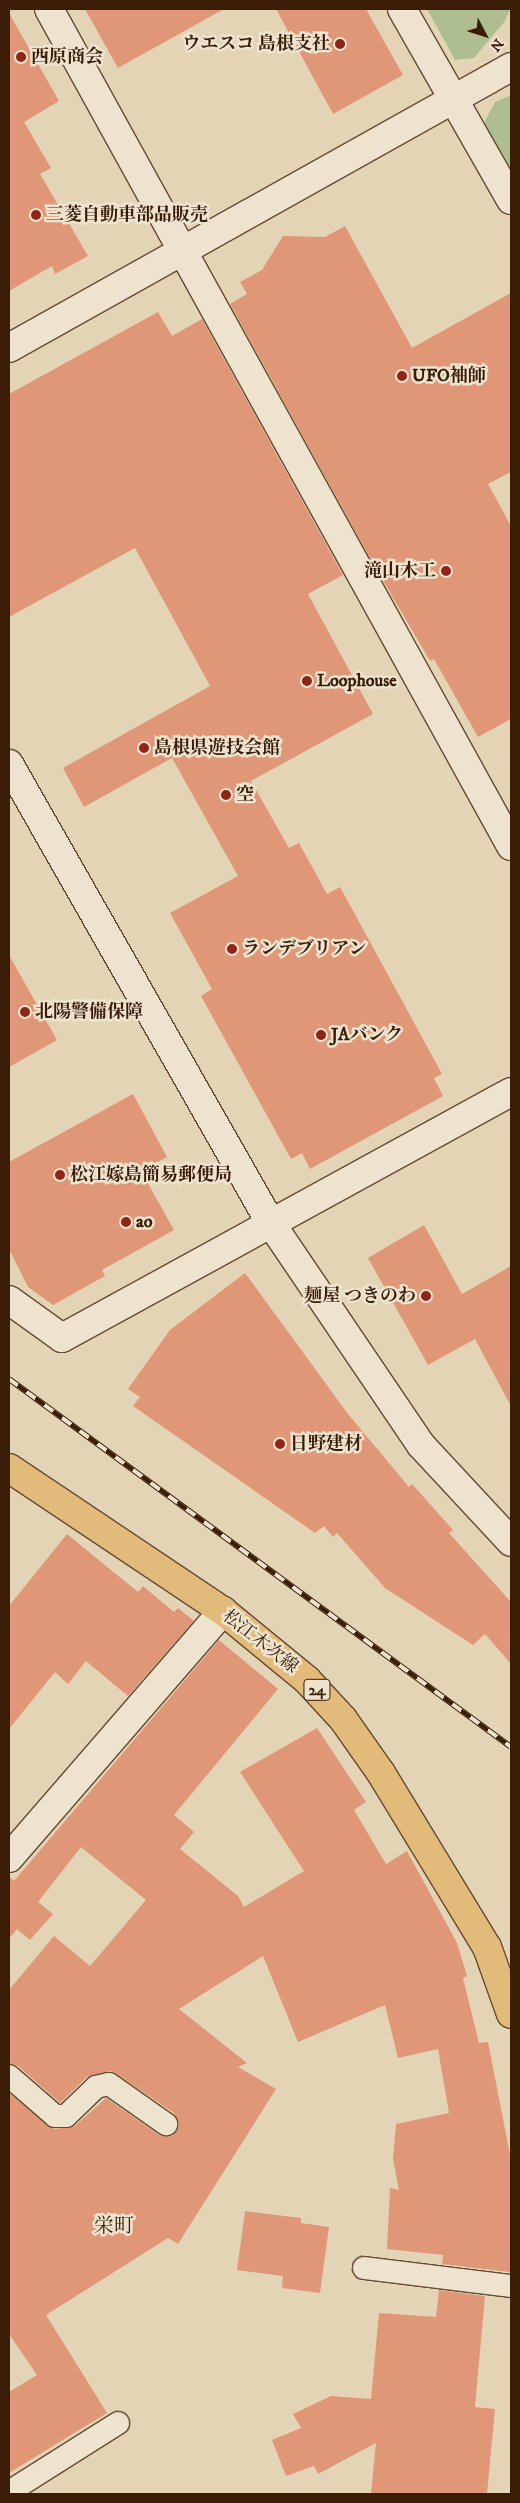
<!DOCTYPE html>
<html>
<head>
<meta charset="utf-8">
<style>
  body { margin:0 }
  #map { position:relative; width:520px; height:2503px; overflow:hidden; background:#e3d4b5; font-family:"IM FELL DW Pica","Noto Serif JP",serif }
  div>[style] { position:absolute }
  .green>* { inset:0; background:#afbe91 }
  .building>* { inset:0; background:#e09777 }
  .roads { filter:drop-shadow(1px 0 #644a32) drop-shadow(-1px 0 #644a32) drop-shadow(0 1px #644a32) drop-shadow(0 -1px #644a32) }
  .service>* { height:22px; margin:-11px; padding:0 11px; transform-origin:11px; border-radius:11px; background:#ede3cf }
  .minor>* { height:28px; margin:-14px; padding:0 14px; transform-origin:14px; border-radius:14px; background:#ede3cf }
  .tertiary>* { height:28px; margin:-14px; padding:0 14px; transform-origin:14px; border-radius:14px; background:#ede3cf }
  .primary>* { height:28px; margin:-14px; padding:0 14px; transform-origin:14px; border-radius:14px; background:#e2ba7a }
  .rail>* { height:5.5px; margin-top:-2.75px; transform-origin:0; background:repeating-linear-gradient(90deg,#ede3cf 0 11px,#3a1c07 0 22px); box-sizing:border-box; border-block:1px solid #3a1c07 }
  .dots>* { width:14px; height:14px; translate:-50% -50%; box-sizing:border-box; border:2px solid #ede3cf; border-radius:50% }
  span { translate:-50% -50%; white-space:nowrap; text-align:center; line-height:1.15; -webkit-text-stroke:5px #ede3cf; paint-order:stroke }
  .shield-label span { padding:1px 4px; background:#ede3cf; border:1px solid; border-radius:4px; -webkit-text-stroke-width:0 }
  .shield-label { font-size:16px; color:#3a1c07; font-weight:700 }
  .poi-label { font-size:18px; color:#3a1c07; font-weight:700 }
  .right { translate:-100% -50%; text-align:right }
  .left { translate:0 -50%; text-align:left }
  .street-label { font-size:18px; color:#3a1c07 }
  .quarter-label { font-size:20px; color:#3a1c07 }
  .frame { position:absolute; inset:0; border:10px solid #3a1c07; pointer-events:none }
  .north { position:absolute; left:460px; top:10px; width:50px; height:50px; -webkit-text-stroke:4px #ede3cf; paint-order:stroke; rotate:130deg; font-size:14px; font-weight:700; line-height:20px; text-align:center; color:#3a1c07 }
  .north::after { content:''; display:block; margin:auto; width:18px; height:22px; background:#3a1c07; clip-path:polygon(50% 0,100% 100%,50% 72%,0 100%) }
</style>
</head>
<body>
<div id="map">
  <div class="green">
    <i style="clip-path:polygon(427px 9px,510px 9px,505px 21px,474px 58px,455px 60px)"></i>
    <i style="clip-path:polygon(511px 95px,511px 178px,489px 141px,484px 123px,495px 102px)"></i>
  </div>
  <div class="building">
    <i style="clip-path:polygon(85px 9px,224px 9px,118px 68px)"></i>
    <i style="clip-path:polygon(276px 9px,366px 9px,403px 75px,333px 114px)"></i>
    <i style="clip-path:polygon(9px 13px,59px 101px,24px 122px,51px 168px,40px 174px,88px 256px,55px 274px,52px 266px,9px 291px)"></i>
    <i style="clip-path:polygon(345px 226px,412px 348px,511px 293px,511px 472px,488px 484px,511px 526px,511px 719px,478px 737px,434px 659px,430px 661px,371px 560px,230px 304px,247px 294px,240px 282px,262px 270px,283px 236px,325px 237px)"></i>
    <i style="clip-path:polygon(158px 312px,172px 336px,202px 319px,343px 575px,308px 594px,373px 714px,251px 781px,289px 848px,299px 843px,327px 894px,340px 887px,442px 1074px,434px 1078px,443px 1096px,310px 1169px,302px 1153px,291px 1159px,201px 996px,212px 989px,170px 913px,238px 876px,172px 758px,84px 807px,63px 768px,210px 686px,135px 548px,9px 617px,9px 394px)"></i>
    <i style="clip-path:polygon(9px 955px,57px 1040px,9px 1067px)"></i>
    <i style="clip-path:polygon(133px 1094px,167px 1157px,141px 1171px,174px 1230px,102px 1270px,105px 1276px,53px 1305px,28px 1287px,9px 1249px,9px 1162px)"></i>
    <i style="clip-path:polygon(424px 1225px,462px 1294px,511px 1266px,511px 1406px,475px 1339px,428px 1365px,368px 1258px)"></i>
    <i style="clip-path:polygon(245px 1273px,348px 1414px,409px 1487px,412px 1484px,453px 1530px,449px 1533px,511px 1602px,511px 1664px,485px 1634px,473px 1645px,385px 1588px,337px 1533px,333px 1537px,324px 1526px,315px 1533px,133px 1406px,140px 1397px,128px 1389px,170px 1330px)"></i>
    <i style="clip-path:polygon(67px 1534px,138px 1592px,143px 1586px,174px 1612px,178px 1608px,194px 1621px,128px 1696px,86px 1661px,68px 1684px,55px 1672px,9px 1729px,9px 1606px)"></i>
    <i style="clip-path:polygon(219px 1640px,278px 1689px,174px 1815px,194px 1832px,180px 1849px,238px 1896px,244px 1907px,304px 1871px,240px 1772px,317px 1728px,366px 1802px,354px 1810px,386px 1864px,407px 1851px,457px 1943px,467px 1976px,463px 1978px,479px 2043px,488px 2042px,511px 2160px,511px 2272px,442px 2264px,443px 2255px,387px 2249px,390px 2188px,399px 2190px,393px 2159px,396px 2124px,449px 2113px,438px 2049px,398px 2058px,385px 2005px,298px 2042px,263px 1956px,179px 2009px,247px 2063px,238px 2067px,276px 2089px,178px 2244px,168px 2238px,46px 2315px,107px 2413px,9px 2473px,9px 2392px,37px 2375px,9px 2334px,9px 2093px,55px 2129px,75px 2126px,106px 2098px,159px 2135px,172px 2136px,179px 2125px,174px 2113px,112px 2071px,87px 2077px,60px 2103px,18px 2066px,9px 2063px,9px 1990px,54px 1936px,90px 1966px,146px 1900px,81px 1847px,38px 1902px,53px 1914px,30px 1940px,17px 1929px,9px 1939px,9px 1876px,14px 1881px)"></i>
    <i style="clip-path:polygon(245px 2211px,301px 2218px,301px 2223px,329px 2227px,320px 2293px,282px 2288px,283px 2276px,237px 2270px)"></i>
    <i style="clip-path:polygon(439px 2290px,485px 2296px,475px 2407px,495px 2409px,487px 2494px,371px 2494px,376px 2443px,318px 2474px,314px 2466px,286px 2476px,272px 2440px,301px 2428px,293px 2414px,331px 2396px,371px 2399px,379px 2313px,436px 2317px)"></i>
  </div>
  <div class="roads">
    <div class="service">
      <i style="left:9px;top:2076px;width:61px;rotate:41deg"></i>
      <i style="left:55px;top:2116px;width:11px"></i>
      <i style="left:66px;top:2116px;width:42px;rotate:-44deg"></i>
      <i style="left:96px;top:2087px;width:13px;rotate:-13deg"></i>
      <i style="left:109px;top:2084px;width:70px;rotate:35.1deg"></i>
      <i style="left:364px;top:2268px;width:148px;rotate:7deg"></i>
      <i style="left:9px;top:2492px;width:129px;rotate:-32.3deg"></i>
    </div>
    <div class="minor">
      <i style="left:49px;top:9px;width:956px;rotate:61.1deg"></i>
      <i style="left:402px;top:9px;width:220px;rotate:60.3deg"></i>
      <i style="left:9px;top:1300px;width:65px;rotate:35.6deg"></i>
      <i style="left:62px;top:1338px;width:512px;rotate:-28.72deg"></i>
      <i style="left:9px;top:1858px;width:327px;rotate:-49.1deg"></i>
    </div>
    <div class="tertiary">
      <i style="left:9px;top:348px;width:575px;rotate:-29.24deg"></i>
      <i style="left:9px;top:764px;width:527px;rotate:60.32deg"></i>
      <i style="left:270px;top:1222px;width:269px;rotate:55.9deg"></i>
      <i style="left:421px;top:1445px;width:132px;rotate:47.1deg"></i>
    </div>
    <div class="primary">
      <i style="left:9px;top:1468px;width:257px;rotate:33.8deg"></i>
      <i style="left:223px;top:1611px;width:109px;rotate:39.4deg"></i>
      <i style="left:307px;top:1680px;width:53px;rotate:47.3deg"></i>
      <i style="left:343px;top:1719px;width:66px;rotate:54.9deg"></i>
      <i style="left:381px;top:1773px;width:204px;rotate:58.7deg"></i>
      <i style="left:487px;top:1947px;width:71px;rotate:70.3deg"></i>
    </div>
  </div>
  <div class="rail">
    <i style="left:9px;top:1379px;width:622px;rotate:36.24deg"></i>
  </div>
  <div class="dots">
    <i style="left:340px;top:44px;background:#8f2418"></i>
    <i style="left:21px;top:57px;background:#8f2418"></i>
    <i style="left:36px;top:215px;background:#8f2418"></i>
    <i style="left:402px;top:376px;background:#8f2418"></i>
    <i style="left:446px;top:571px;background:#8f2418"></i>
    <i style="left:307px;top:681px;background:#8f2418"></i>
    <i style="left:144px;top:748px;background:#8f2418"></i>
    <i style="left:226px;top:795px;background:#8f2418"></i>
    <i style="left:232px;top:949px;background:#8f2418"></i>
    <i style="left:25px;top:1012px;background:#8f2418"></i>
    <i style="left:321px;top:1035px;background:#8f2418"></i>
    <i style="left:60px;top:1175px;background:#8f2418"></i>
    <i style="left:126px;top:1222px;background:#8f2418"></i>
    <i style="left:426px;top:1296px;background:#8f2418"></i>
    <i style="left:280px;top:1444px;background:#8f2418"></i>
  </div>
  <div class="shield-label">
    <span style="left:317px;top:1690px">24</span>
  </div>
  <div class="poi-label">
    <span class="right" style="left:330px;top:44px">ウエスコ 島根支社</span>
    <span class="left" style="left:31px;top:57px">西原商会</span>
    <span class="left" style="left:46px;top:215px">三菱自動車部品販売</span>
    <span class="left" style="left:412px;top:376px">UFO袖師</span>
    <span class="right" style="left:436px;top:571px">滝山木工</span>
    <span class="left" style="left:317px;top:681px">Loophouse</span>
    <span class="left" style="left:154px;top:748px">島根県遊技会館</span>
    <span class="left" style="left:236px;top:795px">空</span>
    <span class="left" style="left:242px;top:949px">ランデブリアン</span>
    <span class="left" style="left:35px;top:1012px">北陽警備保障</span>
    <span class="left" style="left:331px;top:1035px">JAバンク</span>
    <span class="left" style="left:70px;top:1175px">松江嫁島簡易郵便局</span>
    <span class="left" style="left:136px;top:1222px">ao</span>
    <span class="right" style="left:416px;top:1296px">麺屋 つきのわ</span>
    <span class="left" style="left:290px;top:1444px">日野建材</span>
  </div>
  <div class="street-label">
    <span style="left:260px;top:1642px;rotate:38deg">松江木次線</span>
  </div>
  <div class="quarter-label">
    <span style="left:114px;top:2226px">栄町</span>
  </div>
  <div class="frame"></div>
  <div class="north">N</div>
</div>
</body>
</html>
